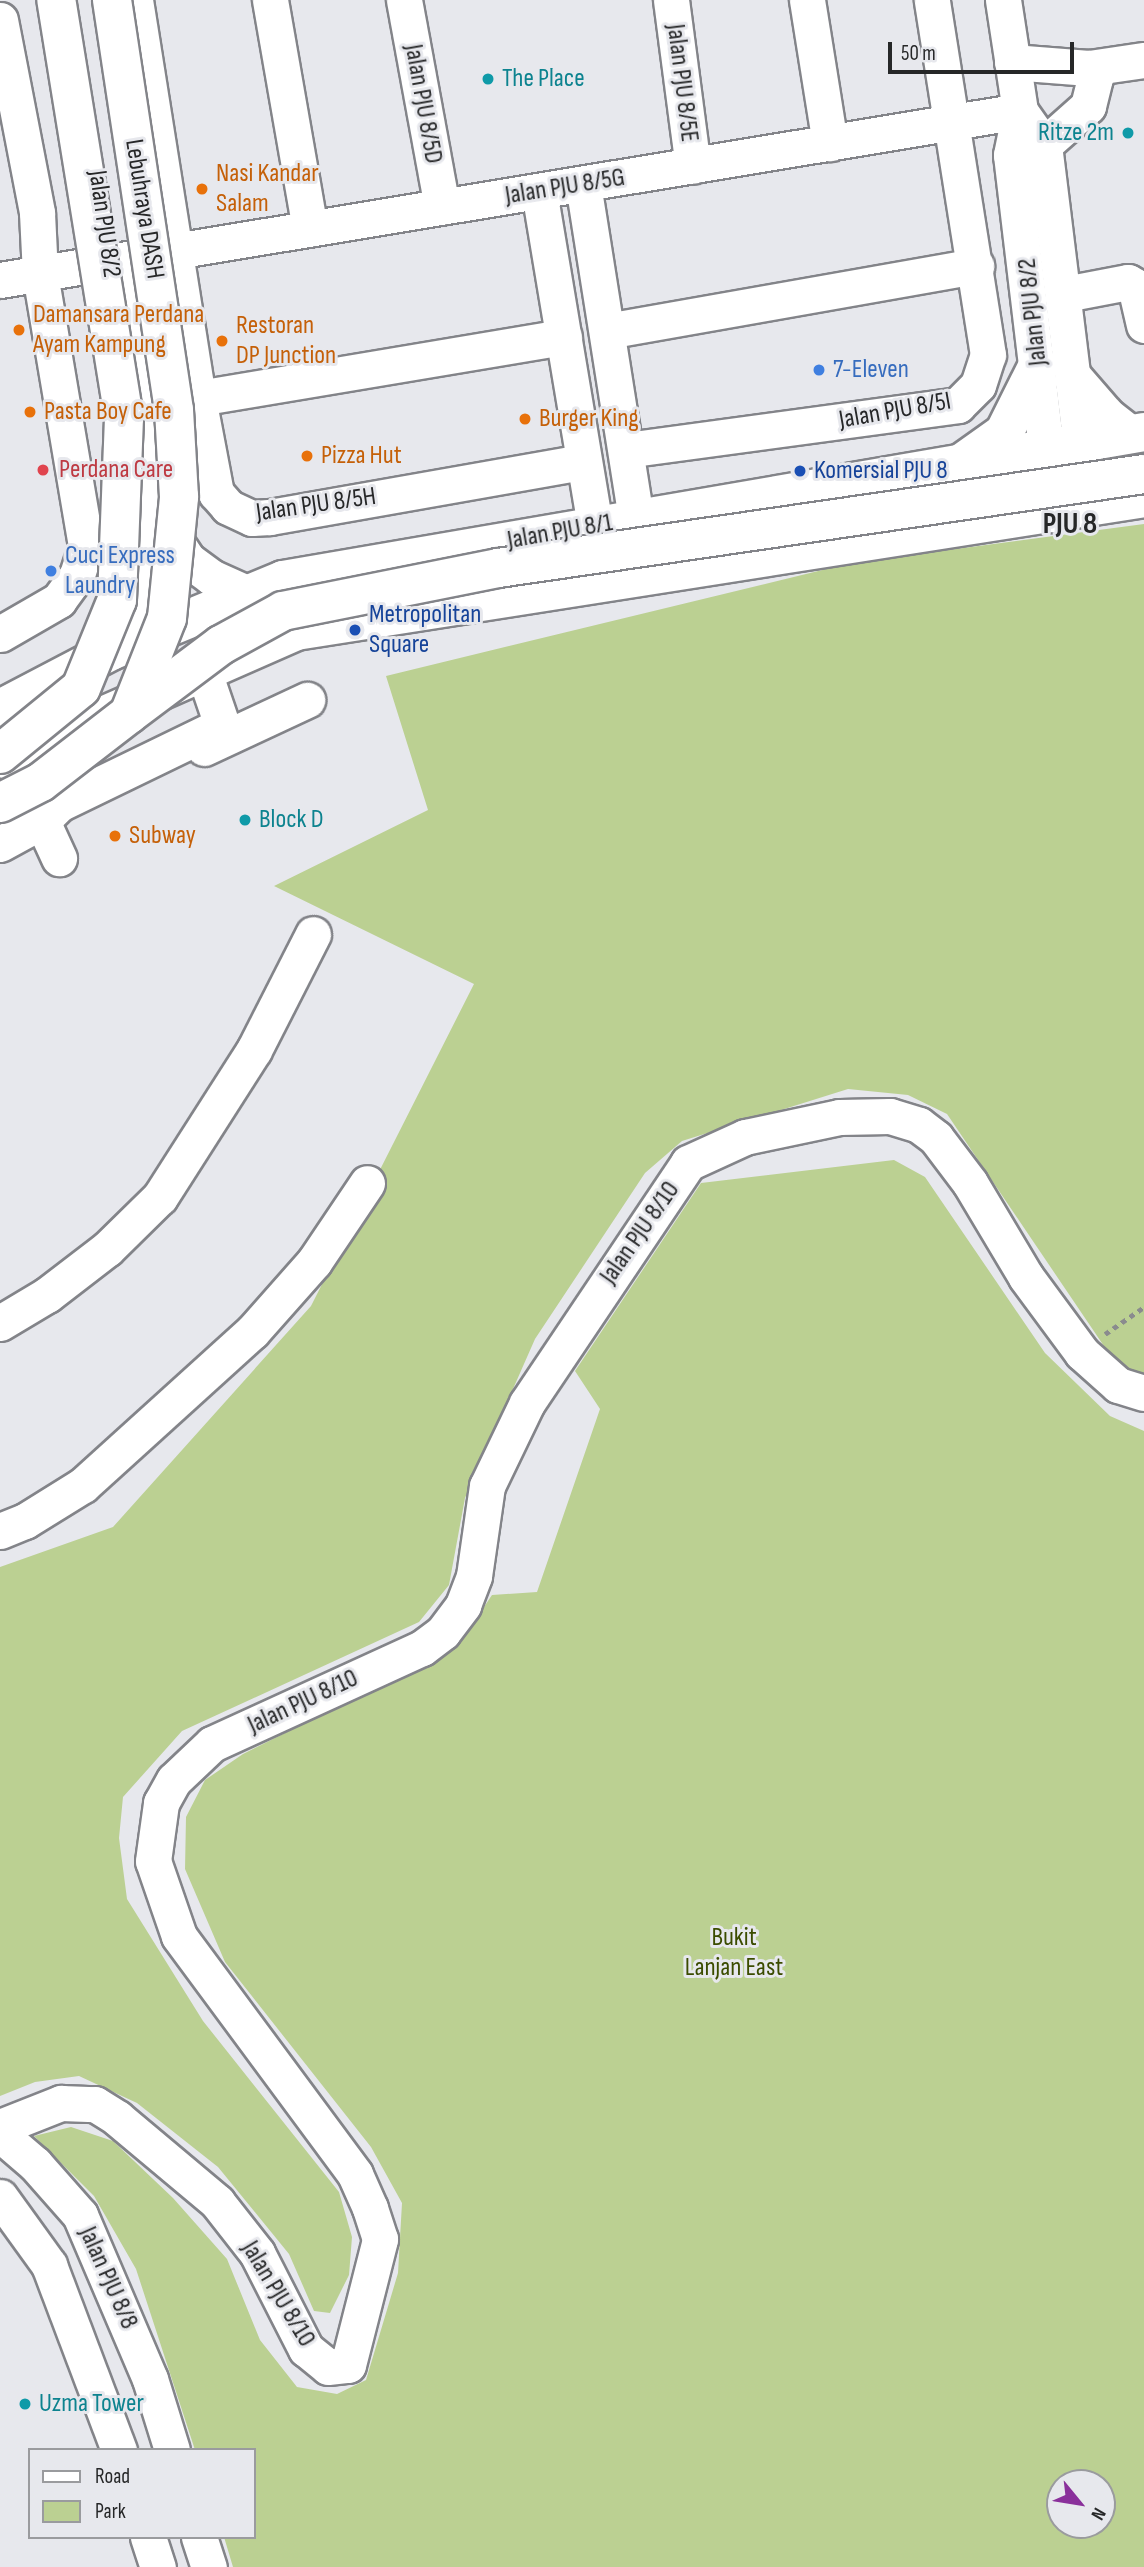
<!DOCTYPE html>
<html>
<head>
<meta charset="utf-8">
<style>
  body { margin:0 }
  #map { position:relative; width:1144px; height:2567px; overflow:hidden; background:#e7e8ed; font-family:"Sofia Sans Condensed",sans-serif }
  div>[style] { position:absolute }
  .green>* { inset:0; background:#bbd092 }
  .path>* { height:4.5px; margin-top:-2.25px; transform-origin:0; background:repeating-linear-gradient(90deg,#8a8b8e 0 5px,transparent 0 10px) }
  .roads { filter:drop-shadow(2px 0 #838489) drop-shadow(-2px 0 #838489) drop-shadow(0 2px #838489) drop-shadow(0 -2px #838489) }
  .minor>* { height:35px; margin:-17.5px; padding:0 17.5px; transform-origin:17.5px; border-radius:17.5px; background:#fff }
  .major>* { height:38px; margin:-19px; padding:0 19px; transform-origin:19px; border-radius:19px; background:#fff }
  .bridges { filter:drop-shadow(2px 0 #838489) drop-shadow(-2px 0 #838489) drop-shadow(0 2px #838489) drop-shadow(0 -2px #838489) }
  .highway-bridge>* { height:38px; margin:-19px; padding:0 19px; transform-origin:19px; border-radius:19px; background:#fff }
  .dots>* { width:19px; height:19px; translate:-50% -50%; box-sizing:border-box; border:4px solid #e7e8ed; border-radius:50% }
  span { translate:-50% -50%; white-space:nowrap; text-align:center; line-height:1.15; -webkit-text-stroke:6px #e7e8ed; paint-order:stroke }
  .culture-label { font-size:26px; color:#0d838f }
  .left { translate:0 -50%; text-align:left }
  .right { translate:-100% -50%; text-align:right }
  .street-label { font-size:26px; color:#262728 }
  .food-label { font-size:26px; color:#c56008 }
  .shop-label { font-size:26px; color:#366cbe }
  .health-label { font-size:26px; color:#be3a42 }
  .transit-label { font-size:26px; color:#164399 }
  .park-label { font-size:26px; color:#3b4c00 }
  .quarter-label { font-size:30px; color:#262728; font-weight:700 }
  .legend { position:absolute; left:28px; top:2448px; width:228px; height:91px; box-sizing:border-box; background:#e7e8ed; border:2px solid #9a9b9e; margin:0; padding:9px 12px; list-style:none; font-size:21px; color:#262728 }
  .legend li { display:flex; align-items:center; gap:14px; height:35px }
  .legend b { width:35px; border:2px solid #9a9b9e }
  .north { position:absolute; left:1046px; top:2469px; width:70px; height:70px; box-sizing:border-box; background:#e7e8ed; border:2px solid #9a9b9e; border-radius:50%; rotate:120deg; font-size:19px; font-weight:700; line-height:28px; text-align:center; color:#262728 }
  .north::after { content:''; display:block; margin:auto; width:24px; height:32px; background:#8a309b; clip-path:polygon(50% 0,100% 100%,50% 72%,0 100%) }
  .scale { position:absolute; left:888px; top:42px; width:186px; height:32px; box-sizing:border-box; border:4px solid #262728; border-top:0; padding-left:9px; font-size:21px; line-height:24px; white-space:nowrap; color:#262728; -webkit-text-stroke:5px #e7e8ed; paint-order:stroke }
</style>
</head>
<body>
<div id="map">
  <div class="green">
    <i style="clip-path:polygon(1144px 524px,1144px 1378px,1110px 1355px,947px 1114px,908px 1095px,848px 1089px,682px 1141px,645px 1173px,535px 1339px,465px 1498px,449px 1585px,419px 1622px,182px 1731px,123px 1797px,119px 1838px,127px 1899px,203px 2021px,339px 2192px,352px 2237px,349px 2275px,330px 2313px,314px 2311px,289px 2254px,218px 2167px,137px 2103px,79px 2076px,35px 2082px,0 2096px,0 1567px,113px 1527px,311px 1306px,474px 984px,274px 886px,428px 810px,386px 676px,851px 563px)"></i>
    <i style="clip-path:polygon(evenodd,894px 1160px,925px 1177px,1045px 1353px,1110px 1416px,1144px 1431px,1144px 2567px,233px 2567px,224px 2537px,254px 2537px,254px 2450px,195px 2450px,136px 2269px,94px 2196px,34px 2136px,71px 2127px,113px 2141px,173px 2198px,227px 2259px,260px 2340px,297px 2387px,337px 2394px,366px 2380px,398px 2273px,402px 2203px,371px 2147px,225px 1962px,185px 1869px,186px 1817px,205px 1780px,243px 1754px,457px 1647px,492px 1595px,537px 1592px,600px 1409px,575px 1371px,701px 1183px,894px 1160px,1060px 2483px,1102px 2483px,1102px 2525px,1060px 2525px,1060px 2483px)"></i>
  </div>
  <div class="path">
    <i style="left:1105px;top:1334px;width:47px;rotate:-34.7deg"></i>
  </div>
  <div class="roads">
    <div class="minor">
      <i style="left:135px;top:0;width:403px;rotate:81deg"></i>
      <i style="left:198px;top:398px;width:97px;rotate:79.3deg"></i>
      <i style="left:216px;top:493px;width:18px;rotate:49deg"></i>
      <i style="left:228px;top:507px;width:26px;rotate:25deg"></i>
      <i style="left:252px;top:518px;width:18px;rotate:-3deg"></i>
      <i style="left:270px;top:517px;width:318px;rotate:-10deg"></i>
      <i style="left:270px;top:0;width:232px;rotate:80.1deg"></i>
      <i style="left:404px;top:0;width:210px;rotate:79.6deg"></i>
      <i style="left:671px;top:0;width:167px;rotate:82.5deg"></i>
      <i style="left:807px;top:0;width:145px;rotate:80.9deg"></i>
      <i style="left:1003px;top:0;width:112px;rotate:81.3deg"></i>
      <i style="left:1020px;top:111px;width:45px;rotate:101.6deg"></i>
      <i style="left:1011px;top:155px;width:362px;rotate:83.2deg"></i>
      <i style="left:0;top:20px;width:197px;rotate:79.1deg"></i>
      <i style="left:37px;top:213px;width:61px;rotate:87.2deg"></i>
      <i style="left:40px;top:274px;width:277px;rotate:80.4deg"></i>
      <i style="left:86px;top:547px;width:29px;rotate:108deg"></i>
      <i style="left:77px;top:575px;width:31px;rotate:126deg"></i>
      <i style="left:59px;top:600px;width:68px;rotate:150deg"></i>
      <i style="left:1012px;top:62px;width:77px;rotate:4.5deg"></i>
      <i style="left:1089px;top:68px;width:56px;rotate:-8.3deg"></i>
      <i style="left:1020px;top:111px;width:42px;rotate:54.8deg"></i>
      <i style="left:1044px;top:145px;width:363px;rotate:83deg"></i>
      <i style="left:1044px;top:145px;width:59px;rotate:-41.6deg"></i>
      <i style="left:1088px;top:106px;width:29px;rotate:-76deg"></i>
      <i style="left:1095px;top:78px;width:12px;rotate:-121deg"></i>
      <i style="left:583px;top:184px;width:338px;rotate:81deg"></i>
      <i style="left:539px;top:191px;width:340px;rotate:80.5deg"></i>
      <i style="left:125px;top:260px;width:267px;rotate:81.6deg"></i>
      <i style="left:164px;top:524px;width:43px;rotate:56.3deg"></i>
      <i style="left:188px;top:560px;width:29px;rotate:36deg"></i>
      <i style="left:211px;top:577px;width:39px;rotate:24deg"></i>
      <i style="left:0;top:280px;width:1034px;rotate:-9.41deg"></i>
      <i style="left:1065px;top:294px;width:64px;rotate:-10.8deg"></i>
      <i style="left:1128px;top:282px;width:8px;rotate:30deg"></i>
      <i style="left:1135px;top:286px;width:40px;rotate:77deg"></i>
      <i style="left:607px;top:331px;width:375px;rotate:-10deg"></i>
      <i style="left:198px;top:398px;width:371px;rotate:-9.5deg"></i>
      <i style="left:626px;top:450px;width:335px;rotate:-7.7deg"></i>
      <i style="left:958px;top:405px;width:28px;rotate:-45deg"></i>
      <i style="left:978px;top:385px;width:32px;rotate:-72deg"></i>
      <i style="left:988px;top:355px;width:359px;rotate:-99deg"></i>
      <i style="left:111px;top:651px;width:72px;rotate:-63.4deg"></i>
      <i style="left:143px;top:587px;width:25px;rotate:-85deg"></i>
      <i style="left:145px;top:562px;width:96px;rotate:-96.6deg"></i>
      <i style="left:204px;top:748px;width:114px;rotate:-25deg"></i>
      <i style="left:42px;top:821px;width:41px;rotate:65.3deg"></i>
      <i style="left:0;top:844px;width:48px;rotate:-28.7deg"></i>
      <i style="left:42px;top:821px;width:24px;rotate:-45deg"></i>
      <i style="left:59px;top:804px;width:181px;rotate:-25.9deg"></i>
      <i style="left:222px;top:725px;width:56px;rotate:-108.8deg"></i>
      <i style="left:0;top:1323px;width:55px;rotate:-30.8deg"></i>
      <i style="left:47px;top:1295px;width:76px;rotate:-37.5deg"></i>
      <i style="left:107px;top:1249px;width:74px;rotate:-44.5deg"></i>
      <i style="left:160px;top:1197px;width:174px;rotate:-57.4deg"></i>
      <i style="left:254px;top:1050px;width:130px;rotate:-63deg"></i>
      <i style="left:0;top:1531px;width:27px;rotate:-22deg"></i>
      <i style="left:25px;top:1521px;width:68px;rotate:-31.8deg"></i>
      <i style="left:83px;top:1485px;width:228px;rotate:-42.2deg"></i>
      <i style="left:252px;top:1332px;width:94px;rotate:-48.5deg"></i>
      <i style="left:314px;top:1262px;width:95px;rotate:-56.1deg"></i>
      <i style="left:0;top:2127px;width:66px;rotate:-21.5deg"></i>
      <i style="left:61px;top:2103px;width:34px;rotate:2deg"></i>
      <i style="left:95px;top:2104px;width:26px;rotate:32deg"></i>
      <i style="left:117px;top:2118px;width:131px;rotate:40deg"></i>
      <i style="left:217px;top:2202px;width:65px;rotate:51.9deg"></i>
      <i style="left:257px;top:2253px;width:108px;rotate:63deg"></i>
      <i style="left:306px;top:2349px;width:28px;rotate:39deg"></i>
      <i style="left:328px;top:2367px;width:20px;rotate:-6deg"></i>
      <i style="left:348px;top:2365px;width:130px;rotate:-75.7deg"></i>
      <i style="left:380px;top:2239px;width:33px;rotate:-108deg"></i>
      <i style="left:370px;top:2208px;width:37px;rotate:-114deg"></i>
      <i style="left:355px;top:2174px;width:296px;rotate:-126.5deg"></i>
      <i style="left:179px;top:1936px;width:79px;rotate:-109.1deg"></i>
      <i style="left:153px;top:1861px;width:59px;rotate:-82.1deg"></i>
      <i style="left:161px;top:1803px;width:26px;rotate:-61deg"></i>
      <i style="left:174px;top:1780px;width:52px;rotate:-43.5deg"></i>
      <i style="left:212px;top:1744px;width:231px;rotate:-24.6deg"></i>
      <i style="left:422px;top:1648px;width:26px;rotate:-37deg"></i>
      <i style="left:443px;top:1632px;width:34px;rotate:-53deg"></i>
      <i style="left:463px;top:1605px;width:31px;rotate:-69deg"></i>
      <i style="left:474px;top:1576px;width:91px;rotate:-81.8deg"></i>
      <i style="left:487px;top:1486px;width:92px;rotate:-64.3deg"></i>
      <i style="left:527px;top:1403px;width:289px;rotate:-56.1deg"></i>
      <i style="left:688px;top:1163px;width:63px;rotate:-24.5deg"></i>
      <i style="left:745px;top:1137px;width:96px;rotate:-12deg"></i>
      <i style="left:839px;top:1117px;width:51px;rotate:-1.1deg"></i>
      <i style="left:890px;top:1116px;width:30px;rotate:17deg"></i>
      <i style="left:919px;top:1125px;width:21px;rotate:37deg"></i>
      <i style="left:936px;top:1138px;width:56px;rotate:52.9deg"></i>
      <i style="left:970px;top:1183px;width:109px;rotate:59.2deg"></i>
      <i style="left:1026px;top:1277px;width:94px;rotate:53.6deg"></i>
      <i style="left:1082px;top:1353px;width:48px;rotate:41.6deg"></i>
      <i style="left:1118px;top:1385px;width:27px;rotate:17deg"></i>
      <i style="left:0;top:2134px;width:46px;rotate:40.6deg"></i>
      <i style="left:35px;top:2164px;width:68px;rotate:48.6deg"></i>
      <i style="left:80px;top:2215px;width:178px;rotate:66.9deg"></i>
      <i style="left:150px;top:2379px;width:74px;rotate:72.8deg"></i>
      <i style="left:0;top:2197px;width:84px;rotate:54.2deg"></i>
      <i style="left:49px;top:2265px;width:198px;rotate:69.3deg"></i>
      <i style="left:148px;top:2537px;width:32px;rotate:72deg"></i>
      <i style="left:199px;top:2537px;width:32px;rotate:72deg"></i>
    </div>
    <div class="major">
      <i style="left:1074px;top:379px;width:50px;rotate:49deg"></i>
      <i style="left:1107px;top:417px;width:28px;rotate:38deg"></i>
      <i style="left:963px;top:462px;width:50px;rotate:-35.3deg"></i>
      <i style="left:1004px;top:433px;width:76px;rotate:-63.4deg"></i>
      <i style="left:0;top:709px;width:125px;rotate:-27.6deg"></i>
      <i style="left:111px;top:651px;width:186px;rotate:-22.4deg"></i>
      <i style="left:283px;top:580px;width:874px;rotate:-9.75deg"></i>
      <i style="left:5px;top:759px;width:318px;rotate:-23.7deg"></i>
      <i style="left:296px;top:631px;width:858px;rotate:-8.91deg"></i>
    </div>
  </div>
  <div class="bridges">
    <div class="highway-bridge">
      <i style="left:129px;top:714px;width:115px;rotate:-36.9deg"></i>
      <i style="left:221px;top:645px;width:71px;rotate:-28.7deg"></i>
      <i style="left:283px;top:611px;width:219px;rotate:-11.3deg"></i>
      <i style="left:498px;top:568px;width:653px;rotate:-8.28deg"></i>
      <i style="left:0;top:754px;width:104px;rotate:-39.2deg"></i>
      <i style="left:81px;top:688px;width:95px;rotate:-67.8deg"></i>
      <i style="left:117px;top:600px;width:182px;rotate:-87.8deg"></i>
      <i style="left:124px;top:418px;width:423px;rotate:-99.2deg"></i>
      <i style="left:0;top:803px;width:46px;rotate:-27.1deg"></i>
      <i style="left:41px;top:782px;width:111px;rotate:-37.7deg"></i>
      <i style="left:129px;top:714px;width:103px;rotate:-68.4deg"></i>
      <i style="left:167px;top:618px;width:122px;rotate:-84.3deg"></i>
      <i style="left:179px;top:497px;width:87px;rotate:-93.3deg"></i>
      <i style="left:174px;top:410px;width:415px;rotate:-98.6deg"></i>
    </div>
  </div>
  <div class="dots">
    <i style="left:488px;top:79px;background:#0f9aa8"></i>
    <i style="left:1128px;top:133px;background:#0f9aa8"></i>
    <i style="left:202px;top:189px;background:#e8710a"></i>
    <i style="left:19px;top:330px;background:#e8710a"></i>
    <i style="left:222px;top:341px;background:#e8710a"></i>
    <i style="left:819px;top:370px;background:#3f7fe0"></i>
    <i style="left:30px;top:412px;background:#e8710a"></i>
    <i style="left:525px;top:419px;background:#e8710a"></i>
    <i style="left:307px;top:456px;background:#e8710a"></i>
    <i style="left:43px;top:470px;background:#e0444e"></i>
    <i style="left:800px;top:471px;background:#1a4fb4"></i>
    <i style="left:51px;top:571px;background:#3f7fe0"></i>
    <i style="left:355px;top:630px;background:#1a4fb4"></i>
    <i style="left:245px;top:820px;background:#0f9aa8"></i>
    <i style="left:115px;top:836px;background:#e8710a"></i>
    <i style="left:25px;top:2404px;background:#0f9aa8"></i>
  </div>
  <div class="culture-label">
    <span class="left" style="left:502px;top:79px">The Place</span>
    <span class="right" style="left:1114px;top:133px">Ritze 2m</span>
    <span class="left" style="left:259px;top:820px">Block D</span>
    <span class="left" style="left:39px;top:2404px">Uzma Tower</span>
  </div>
  <div class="street-label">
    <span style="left:682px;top:83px;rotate:83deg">Jalan PJU 8/5E</span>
    <span style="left:423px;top:104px;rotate:80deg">Jalan PJU 8/5D</span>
    <span style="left:565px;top:187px;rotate:-9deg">Jalan PJU 8/5G</span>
    <span style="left:144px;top:209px;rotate:81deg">Lebuhraya DASH</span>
    <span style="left:104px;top:224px;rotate:82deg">Jalan PJU 8/2</span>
    <span style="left:1033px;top:312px;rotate:-96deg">Jalan PJU 8/2</span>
    <span style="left:895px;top:411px;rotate:-10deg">Jalan PJU 8/5I</span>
    <span style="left:316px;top:505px;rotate:-8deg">Jalan PJU 8/5H</span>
    <span style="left:560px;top:532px;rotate:-10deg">Jalan PJU 8/1</span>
    <span style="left:640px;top:1233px;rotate:-55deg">Jalan PJU 8/10</span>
    <span style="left:303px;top:1702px;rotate:-25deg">Jalan PJU 8/10</span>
    <span style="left:108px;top:2278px;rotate:66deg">Jalan PJU 8/8</span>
    <span style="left:278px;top:2294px;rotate:59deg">Jalan PJU 8/10</span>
  </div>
  <div class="food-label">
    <span class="left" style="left:216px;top:189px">Nasi Kandar<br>Salam</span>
    <span class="left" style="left:33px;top:330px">Damansara Perdana<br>Ayam Kampung</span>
    <span class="left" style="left:236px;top:341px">Restoran<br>DP Junction</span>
    <span class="left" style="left:44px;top:412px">Pasta Boy Cafe</span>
    <span class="left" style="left:539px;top:419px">Burger King</span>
    <span class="left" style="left:321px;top:456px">Pizza Hut</span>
    <span class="left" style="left:129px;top:836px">Subway</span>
  </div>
  <div class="shop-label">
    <span class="left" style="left:833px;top:370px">7-Eleven</span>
    <span class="left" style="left:65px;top:571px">Cuci Express<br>Laundry</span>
  </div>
  <div class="health-label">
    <span class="left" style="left:59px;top:470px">Perdana Care</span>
  </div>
  <div class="transit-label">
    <span class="left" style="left:814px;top:471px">Komersial PJU 8</span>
    <span class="left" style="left:369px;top:630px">Metropolitan<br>Square</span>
  </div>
  <div class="park-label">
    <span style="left:734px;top:1953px">Bukit<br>Lanjan East</span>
  </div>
  <div class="quarter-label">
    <span style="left:1070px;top:524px">PJU 8</span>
  </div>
  <ul class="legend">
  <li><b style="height:9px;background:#fff"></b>Road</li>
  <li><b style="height:19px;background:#bbd092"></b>Park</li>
  </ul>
  <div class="north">N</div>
  <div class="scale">50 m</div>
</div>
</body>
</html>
